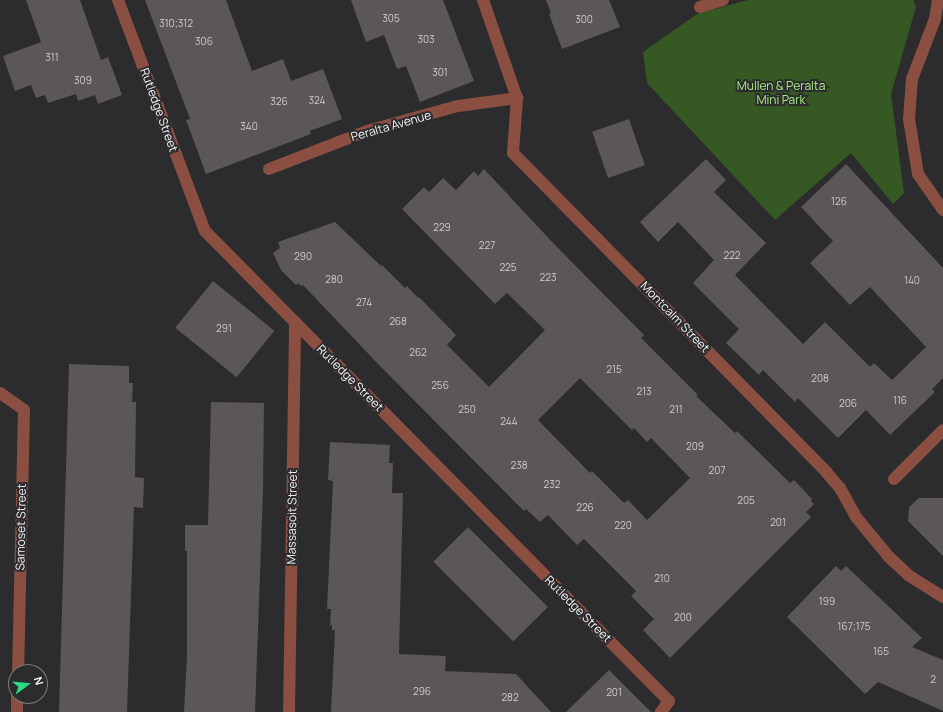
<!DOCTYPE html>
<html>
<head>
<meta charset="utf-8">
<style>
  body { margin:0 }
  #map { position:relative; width:943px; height:712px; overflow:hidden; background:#2c2b2e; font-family:Manrope,sans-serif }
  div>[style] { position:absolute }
  .green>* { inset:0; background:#365923 }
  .building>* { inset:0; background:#5b5658; transform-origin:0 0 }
  .minor>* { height:12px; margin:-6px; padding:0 6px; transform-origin:6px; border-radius:6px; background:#8a4f41 }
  span { translate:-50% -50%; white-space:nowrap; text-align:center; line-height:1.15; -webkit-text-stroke:4px #2c2b2e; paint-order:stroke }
  .number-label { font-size:10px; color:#ceccce }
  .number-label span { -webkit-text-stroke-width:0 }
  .park-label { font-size:12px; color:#a6ec82 }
  .street-label { font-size:12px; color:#f4f3f5 }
  .north { position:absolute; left:8px; top:664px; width:40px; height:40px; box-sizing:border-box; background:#2c2b2e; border:1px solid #7c7b7e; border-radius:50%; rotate:74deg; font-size:11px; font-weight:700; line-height:16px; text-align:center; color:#f4f3f5 }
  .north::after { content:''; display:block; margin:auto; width:14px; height:18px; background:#2bd884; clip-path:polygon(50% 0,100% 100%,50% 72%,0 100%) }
</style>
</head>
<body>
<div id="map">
  <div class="green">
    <i style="clip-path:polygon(748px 0,913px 0,916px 7px,891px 94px,904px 193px,893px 204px,851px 153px,775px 220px,647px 83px,643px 52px,697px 14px)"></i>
  </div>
  <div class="building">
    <i style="clip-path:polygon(26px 0,80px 0,101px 60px,108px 57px,122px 95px,98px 104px,95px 95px,78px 101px,76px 94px,48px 103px,45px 95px,36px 98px,31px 85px,15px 91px,3px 56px,41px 42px)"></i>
    <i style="clip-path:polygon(145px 0,226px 0,252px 71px,283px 59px,291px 81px,323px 69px,342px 119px,310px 131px,311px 134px,206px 174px,186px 120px,190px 119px)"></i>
    <i style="clip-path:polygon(351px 0,443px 0,474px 81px,420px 102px,406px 66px,397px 69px,384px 35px,366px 42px)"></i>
    <i style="clip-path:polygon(546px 0,609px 0,620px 27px,562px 49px,549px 14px,551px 13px)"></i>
    <i style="left:629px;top:119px;width:49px;height:39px;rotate:71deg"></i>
    <i style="clip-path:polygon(706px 159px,726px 180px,714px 192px,766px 243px,735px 275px,803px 344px,825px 322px,870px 367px,874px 363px,892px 380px,926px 347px,870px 287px,850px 305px,810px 263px,833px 241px,801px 207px,846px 164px,943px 268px,943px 378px,932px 389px,935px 392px,890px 435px,866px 410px,838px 438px,798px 398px,795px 402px,763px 370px,759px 375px,726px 343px,739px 329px,693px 283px,714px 260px,678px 222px,658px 242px,640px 222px)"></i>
    <i style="clip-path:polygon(evenodd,484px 169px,555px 245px,644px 335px,641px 338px,698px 395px,696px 396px,735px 433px,737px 431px,790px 483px,794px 480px,812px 499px,811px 501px,814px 504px,806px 512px,811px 517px,670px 658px,643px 630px,654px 619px,631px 596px,636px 591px,584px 539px,577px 545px,548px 515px,540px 522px,526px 509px,524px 511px,380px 366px,303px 285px,301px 286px,298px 283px,296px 285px,281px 270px,273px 253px,280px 248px,278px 242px,335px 222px,381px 266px,382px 265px,405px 288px,407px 286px,418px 298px,419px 297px,456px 335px,447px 345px,489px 387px,545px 330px,507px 293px,495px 304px,402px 209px,424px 187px,429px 192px,443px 178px,456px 190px,474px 171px,478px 176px,484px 169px,580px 378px,632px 430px,634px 428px,647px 442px,651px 438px,690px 478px,647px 520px,628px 500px,624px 503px,592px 471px,590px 473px,538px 420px,580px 378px)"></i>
    <i style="left:213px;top:281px;width:79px;height:60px;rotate:39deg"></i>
    <i style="clip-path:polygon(69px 364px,129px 366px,129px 383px,133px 383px,132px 402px,136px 402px,135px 477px,144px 478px,143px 508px,134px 507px,127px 712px,59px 712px)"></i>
    <i style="clip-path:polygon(211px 402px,264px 403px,263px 491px,255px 712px,184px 712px,187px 656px,187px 551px,185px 551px,185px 525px,208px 525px)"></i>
    <i style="clip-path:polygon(330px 442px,390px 445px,389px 463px,393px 463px,392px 493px,403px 493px,399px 654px,446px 656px,445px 671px,516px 674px,551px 712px,331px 712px,335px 630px,332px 630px,332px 625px,330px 626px,331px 609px,327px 609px,333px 481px,328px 480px)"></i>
    <i style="clip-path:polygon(919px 498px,943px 498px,943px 556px,908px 521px,909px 507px)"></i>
    <i style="left:468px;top:527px;width:113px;height:49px;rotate:45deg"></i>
    <i style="clip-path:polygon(836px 566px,841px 571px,846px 566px,922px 638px,912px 647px,943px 660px,943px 711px,878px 682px,865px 694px,787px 617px)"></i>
    <i style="clip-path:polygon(609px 670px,651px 712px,566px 712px)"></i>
  </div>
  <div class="minor">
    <i style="left:118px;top:0;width:247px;rotate:69.4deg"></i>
    <i style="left:205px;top:231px;width:660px;rotate:45.37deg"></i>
    <i style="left:669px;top:701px;width:14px;rotate:126deg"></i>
    <i style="left:483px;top:0;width:104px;rotate:70.9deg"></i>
    <i style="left:517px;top:98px;width:55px;rotate:94.2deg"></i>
    <i style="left:513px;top:153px;width:448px;rotate:45.5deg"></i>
    <i style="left:827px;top:473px;width:20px;rotate:49deg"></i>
    <i style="left:840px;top:488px;width:33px;rotate:61deg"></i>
    <i style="left:856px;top:517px;width:52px;rotate:50.5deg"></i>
    <i style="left:889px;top:557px;width:26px;rotate:43deg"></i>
    <i style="left:908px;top:575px;width:41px;rotate:32.2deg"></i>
    <i style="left:938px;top:0;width:19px;rotate:99deg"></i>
    <i style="left:935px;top:19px;width:64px;rotate:111deg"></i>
    <i style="left:912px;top:79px;width:40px;rotate:94.3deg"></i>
    <i style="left:909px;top:119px;width:56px;rotate:80.7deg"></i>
    <i style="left:918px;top:174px;width:44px;rotate:55.2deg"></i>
    <i style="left:700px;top:7px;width:24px;rotate:-17deg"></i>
    <i style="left:269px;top:169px;width:105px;rotate:-21.2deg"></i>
    <i style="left:367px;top:131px;width:94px;rotate:-15.4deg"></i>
    <i style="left:458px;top:106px;width:60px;rotate:-7.7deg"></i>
    <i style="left:0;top:393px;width:29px;rotate:35deg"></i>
    <i style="left:24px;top:410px;width:262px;rotate:91.3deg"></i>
    <i style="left:894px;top:479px;width:69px;rotate:-45deg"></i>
    <i style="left:17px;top:712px;width:16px;rotate:-90deg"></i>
    <i style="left:289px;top:712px;width:390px;rotate:-89.1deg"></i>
  </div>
  <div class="number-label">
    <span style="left:391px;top:19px">305</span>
    <span style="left:584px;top:20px">300</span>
    <span style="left:176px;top:24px">310;312</span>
    <span style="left:426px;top:40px">303</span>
    <span style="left:204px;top:42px">306</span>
    <span style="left:52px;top:58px">311</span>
    <span style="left:440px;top:73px">301</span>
    <span style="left:83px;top:81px">309</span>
    <span style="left:317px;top:101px">324</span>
    <span style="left:279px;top:102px">326</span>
    <span style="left:249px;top:127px">340</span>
    <span style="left:839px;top:202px">126</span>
    <span style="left:442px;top:228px">229</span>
    <span style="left:487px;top:246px">227</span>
    <span style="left:732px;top:256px">222</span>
    <span style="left:303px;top:257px">290</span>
    <span style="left:508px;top:268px">225</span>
    <span style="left:548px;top:278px">223</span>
    <span style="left:334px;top:280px">280</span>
    <span style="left:912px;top:281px">140</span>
    <span style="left:364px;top:303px">274</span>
    <span style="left:398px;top:322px">268</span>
    <span style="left:224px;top:329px">291</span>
    <span style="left:418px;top:353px">262</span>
    <span style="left:614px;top:370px">215</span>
    <span style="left:820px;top:379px">208</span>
    <span style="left:440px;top:386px">256</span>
    <span style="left:644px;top:392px">213</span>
    <span style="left:900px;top:401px">116</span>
    <span style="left:848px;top:404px">206</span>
    <span style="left:467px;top:410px">250</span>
    <span style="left:676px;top:410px">211</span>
    <span style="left:509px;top:422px">244</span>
    <span style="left:695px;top:447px">209</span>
    <span style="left:519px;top:466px">238</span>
    <span style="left:717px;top:471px">207</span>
    <span style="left:552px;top:485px">232</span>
    <span style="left:746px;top:501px">205</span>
    <span style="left:585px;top:508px">226</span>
    <span style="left:778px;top:523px">201</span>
    <span style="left:623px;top:526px">220</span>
    <span style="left:662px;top:579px">210</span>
    <span style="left:827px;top:602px">199</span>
    <span style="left:683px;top:618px">200</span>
    <span style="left:854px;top:627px">167;175</span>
    <span style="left:881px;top:652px">165</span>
    <span style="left:933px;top:680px">2</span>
    <span style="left:422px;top:692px">296</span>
    <span style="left:614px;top:693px">201</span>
    <span style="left:510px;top:698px">282</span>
  </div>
  <div class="park-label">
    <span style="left:781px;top:93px">Mullen &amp; Peralta<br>Mini Park</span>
  </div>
  <div class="street-label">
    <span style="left:159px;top:110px;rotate:70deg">Rutledge Street</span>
    <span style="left:391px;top:126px;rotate:-16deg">Peralta Avenue</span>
    <span style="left:675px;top:317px;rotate:46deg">Montcalm Street</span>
    <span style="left:350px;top:378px;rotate:45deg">Rutledge Street</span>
    <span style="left:292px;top:517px;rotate:-89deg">Massasoit Street</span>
    <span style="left:21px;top:527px;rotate:-89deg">Samoset Street</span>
    <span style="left:578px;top:609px;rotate:45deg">Rutledge Street</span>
  </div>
  <div class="north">N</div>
</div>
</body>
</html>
